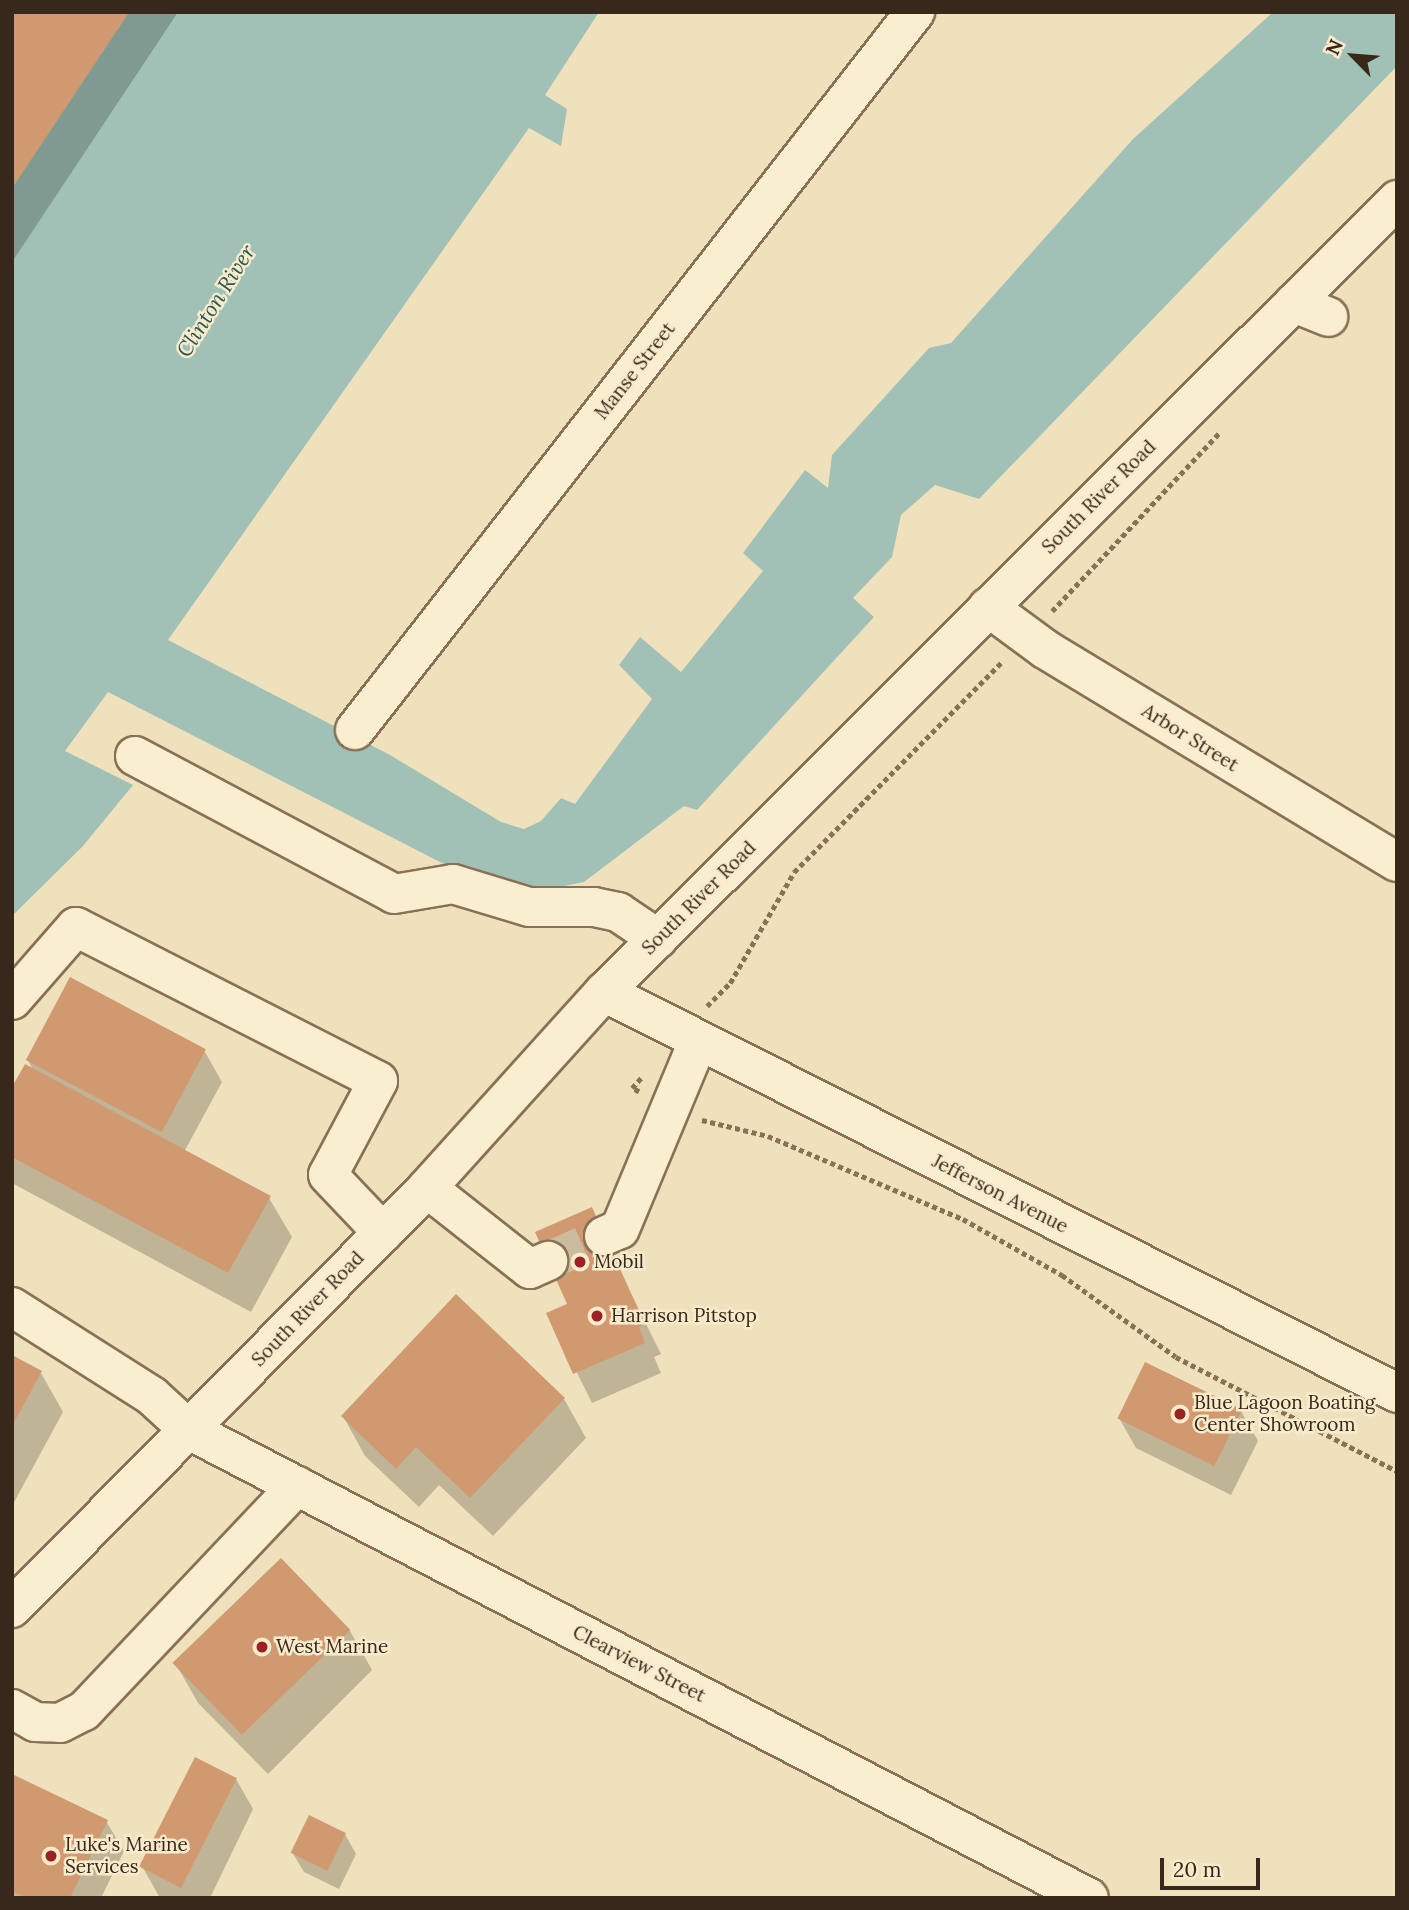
<!DOCTYPE html>
<html>
<head>
<meta charset="utf-8">
<style>
  body { margin:0 }
  #map { position:relative; width:1409px; height:1910px; overflow:hidden; background:#f0e1bd; font-family:Lora,serif }
  div>[style] { position:absolute }
  .water>* { inset:0; background:#a1c1b7 }
  .shadow>* { inset:0; background:#0003 }
  .building>* { inset:0; background:#d09970; transform-origin:0 0 }
  .minor-tunnel>* { height:38px; margin-top:-19px; transform-origin:0; background:repeating-linear-gradient(90deg,#cbbc9d 0 38px,transparent 0 57px) }
  .path>* { height:4.5px; margin-top:-2.25px; transform-origin:0; background:repeating-linear-gradient(90deg,#887155 0 5px,transparent 0 8.5px) }
  .roads { filter:drop-shadow(2px 0 #887155) drop-shadow(-2px 0 #887155) drop-shadow(0 2px #887155) drop-shadow(0 -2px #887155) }
  .minor>* { height:38px; margin:-19px; padding:0 19px; transform-origin:19px; border-radius:19px; background:#faeed0 }
  .dots>* { width:19px; height:19px; translate:-50% -50%; box-sizing:border-box; border:4px solid #f7ebcc; border-radius:50% }
  span { translate:-50% -50%; white-space:nowrap; text-align:center; line-height:1.15; -webkit-text-stroke:5px #f7ebcc; paint-order:stroke }
  .street-label { font-size:19px; color:#37281b }
  .poi-label { font-size:19px; color:#37281b }
  .left { translate:0 -50%; text-align:left }
  .water-label { font-size:21px; color:#295755; font-style:italic }
  .frame { position:absolute; inset:0; border:14px solid #37281b; pointer-events:none }
  .north { position:absolute; left:1318px; top:21px; width:70px; height:70px; -webkit-text-stroke:5px #f7ebcc; paint-order:stroke; rotate:295deg; font-size:19px; font-weight:700; line-height:28px; text-align:center; color:#37281b }
  .north::after { content:''; display:block; margin:auto; width:24px; height:32px; background:#37281b; clip-path:polygon(50% 0,100% 100%,50% 72%,0 100%) }
  .scale { position:absolute; left:1160px; top:1858px; width:100px; height:32px; box-sizing:border-box; border:4px solid #37281b; border-top:0; padding-left:9px; font-size:21px; line-height:24px; white-space:nowrap; color:#37281b; -webkit-text-stroke:5px #f7ebcc; paint-order:stroke }
</style>
</head>
<body>
<div id="map">
  <div class="water">
    <i style="clip-path:polygon(129px 12px,599px 12px,545px 95px,567px 109px,561px 146px,529px 128px,168px 640px,390px 755px,501px 822px,524px 829px,541px 821px,561px 798px,575px 804px,652px 699px,619px 665px,640px 637px,681px 672px,763px 571px,743px 553px,805px 470px,828px 488px,832px 455px,929px 348px,951px 343px,1133px 139px,1273px 12px,1397px 12px,1397px 66px,979px 499px,935px 485px,901px 515px,892px 557px,853px 598px,874px 617px,697px 810px,684px 806px,584px 882px,529px 893px,483px 884px,108px 692px,65px 751px,133px 785px,83px 846px,12px 916px,12px 188px)"></i>
  </div>
  <div class="shadow">
    <i style="clip-path:polygon(12px 12px,178px 12px,14px 259px,12px 258px)"></i>
    <i style="clip-path:polygon(71px 979px,205px 1052px,222px 1082px,184px 1152px,269px 1198px,292px 1237px,251px 1312px,12px 1183px,12px 1090px,34px 1071px,27px 1059px)"></i>
    <i style="clip-path:polygon(624px 1280px,661px 1354px,654px 1357px,661px 1373px,592px 1403px,548px 1314px)"></i>
    <i style="clip-path:polygon(12px 1357px,41px 1373px,63px 1412px,12px 1506px)"></i>
    <i style="clip-path:polygon(564px 1399px,586px 1438px,493px 1536px,439px 1485px,419px 1507px,365px 1456px,343px 1416px)"></i>
    <i style="clip-path:polygon(1241px 1411px,1258px 1441px,1231px 1495px,1136px 1448px,1119px 1418px)"></i>
    <i style="clip-path:polygon(350px 1631px,372px 1670px,268px 1774px,198px 1703px,176px 1664px)"></i>
    <i style="clip-path:polygon(12px 1776px,106px 1821px,124px 1851px,101px 1898px,12px 1898px)"></i>
    <i style="clip-path:polygon(236px 1779px,253px 1809px,210px 1898px,160px 1898px,143px 1868px)"></i>
    <i style="clip-path:polygon(345px 1834px,356px 1854px,339px 1889px,304px 1872px,292px 1852px)"></i>
  </div>
  <div class="building">
    <i style="clip-path:polygon(12px 12px,129px 12px,12px 188px,14px 16px)"></i>
    <i style="left:70px;top:977px;width:154px;height:94px;rotate:28deg"></i>
    <i style="clip-path:polygon(25px 1064px,271px 1196px,228px 1273px,12px 1157px,12px 1087px)"></i>
    <i style="clip-path:polygon(592px 1207px,645px 1324px,639px 1327px,645px 1343px,573px 1374px,546px 1313px,567px 1304px,535px 1232px)"></i>
    <i style="clip-path:polygon(456px 1294px,565px 1398px,470px 1498px,416px 1447px,396px 1469px,341px 1416px)"></i>
    <i style="clip-path:polygon(12px 1355px,42px 1371px,12px 1426px)"></i>
    <i style="left:1145px;top:1362px;width:108px;height:63px;rotate:26deg"></i>
    <i style="left:281px;top:1558px;width:100px;height:151px;rotate:46deg"></i>
    <i style="left:195px;top:1757px;width:47px;height:123px;rotate:27deg"></i>
    <i style="clip-path:polygon(12px 1774px,108px 1820px,70px 1898px,26px 1898px,12px 1891px)"></i>
    <i style="left:309px;top:1815px;width:41px;height:42px;rotate:26deg"></i>
  </div>
  <div class="minor-tunnel">
    <i style="left:548px;top:1261px;width:61px;rotate:-24.1deg"></i>
  </div>
  <div class="path">
    <i style="left:1052px;top:611px;width:244px;rotate:-46.8deg"></i>
    <i style="left:707px;top:1006px;width:33px;rotate:-45deg"></i>
    <i style="left:730px;top:983px;width:128px;rotate:-60deg"></i>
    <i style="left:794px;top:872px;width:296px;rotate:-45.3deg"></i>
    <i style="left:639px;top:1092px;width:8px;rotate:-150deg"></i>
    <i style="left:632px;top:1088px;width:15px;rotate:-48deg"></i>
    <i style="left:702px;top:1120px;width:68px;rotate:13.6deg"></i>
    <i style="left:768px;top:1136px;width:212px;rotate:23.1deg"></i>
    <i style="left:963px;top:1219px;width:114px;rotate:29.5deg"></i>
    <i style="left:1062px;top:1275px;width:140px;rotate:35.7deg"></i>
    <i style="left:1176px;top:1357px;width:249px;rotate:27.3deg"></i>
  </div>
  <div class="roads">
    <div class="minor">
      <i style="left:1294px;top:303px;width:37px;rotate:22deg"></i>
      <i style="left:988px;top:607px;width:71px;rotate:36.4deg"></i>
      <i style="left:1045px;top:649px;width:411px;rotate:31.2deg"></i>
      <i style="left:355px;top:730px;width:911px;rotate:-52.05deg"></i>
      <i style="left:135px;top:756px;width:293px;rotate:28deg"></i>
      <i style="left:394px;top:894px;width:60px;rotate:-9.6deg"></i>
      <i style="left:453px;top:884px;width:79px;rotate:16.8deg"></i>
      <i style="left:529px;top:907px;width:65px"></i>
      <i style="left:594px;top:907px;width:25px;rotate:12deg"></i>
      <i style="left:618px;top:912px;width:48px;rotate:34deg"></i>
      <i style="left:604px;top:992px;width:889px;rotate:26.82deg"></i>
      <i style="left:12px;top:1000px;width:97px;rotate:-48.8deg"></i>
      <i style="left:76px;top:927px;width:339px;rotate:27deg"></i>
      <i style="left:378px;top:1081px;width:106px;rotate:118deg"></i>
      <i style="left:328px;top:1175px;width:80px;rotate:46.5deg"></i>
      <i style="left:427px;top:1188px;width:131px;rotate:38.2deg"></i>
      <i style="left:530px;top:1269px;width:20px;rotate:-24deg"></i>
      <i style="left:604px;top:1236px;width:17px;rotate:-24deg"></i>
      <i style="left:620px;top:1229px;width:203px;rotate:-67.4deg"></i>
      <i style="left:12px;top:1307px;width:166px;rotate:32.4deg"></i>
      <i style="left:152px;top:1396px;width:50px;rotate:42.6deg"></i>
      <i style="left:189px;top:1430px;width:1014px;rotate:27.47deg"></i>
      <i style="left:12px;top:1608px;width:590px;rotate:-45.34deg"></i>
      <i style="left:427px;top:1188px;width:264px;rotate:-47.9deg"></i>
      <i style="left:604px;top:992px;width:1121px;rotate:-44.96deg"></i>
      <i style="left:12px;top:1709px;width:26px;rotate:29deg"></i>
      <i style="left:35px;top:1722px;width:25px;rotate:2deg"></i>
      <i style="left:60px;top:1723px;width:27px;rotate:-27deg"></i>
      <i style="left:84px;top:1711px;width:310px;rotate:-46.6deg"></i>
    </div>
  </div>
  <div class="dots">
    <i style="left:580px;top:1262px;background:#9a2222"></i>
    <i style="left:597px;top:1316px;background:#9a2222"></i>
    <i style="left:1180px;top:1414px;background:#9a2222"></i>
    <i style="left:262px;top:1647px;background:#9a2222"></i>
    <i style="left:51px;top:1856px;background:#9a2222"></i>
  </div>
  <div class="street-label">
    <span style="left:635px;top:371px;rotate:-52deg">Manse Street</span>
    <span style="left:1099px;top:497px;rotate:-45deg">South River Road</span>
    <span style="left:1190px;top:738px;rotate:32deg">Arbor Street</span>
    <span style="left:699px;top:898px;rotate:-45deg">South River Road</span>
    <span style="left:1000px;top:1194px;rotate:27deg">Jefferson Avenue</span>
    <span style="left:308px;top:1309px;rotate:-46deg">South River Road</span>
    <span style="left:639px;top:1664px;rotate:27deg">Clearview Street</span>
  </div>
  <div class="poi-label">
    <span class="left" style="left:594px;top:1262px">Mobil</span>
    <span class="left" style="left:611px;top:1316px">Harrison Pitstop</span>
    <span class="left" style="left:1194px;top:1414px">Blue Lagoon Boating<br>Center Showroom</span>
    <span class="left" style="left:276px;top:1647px">West Marine</span>
    <span class="left" style="left:65px;top:1856px">Luke's Marine<br>Services</span>
  </div>
  <div class="water-label">
    <span style="left:216px;top:301px;rotate:-58deg">Clinton River</span>
  </div>
  <div class="frame"></div>
  <div class="north">N</div>
  <div class="scale">20 m</div>
</div>
</body>
</html>
